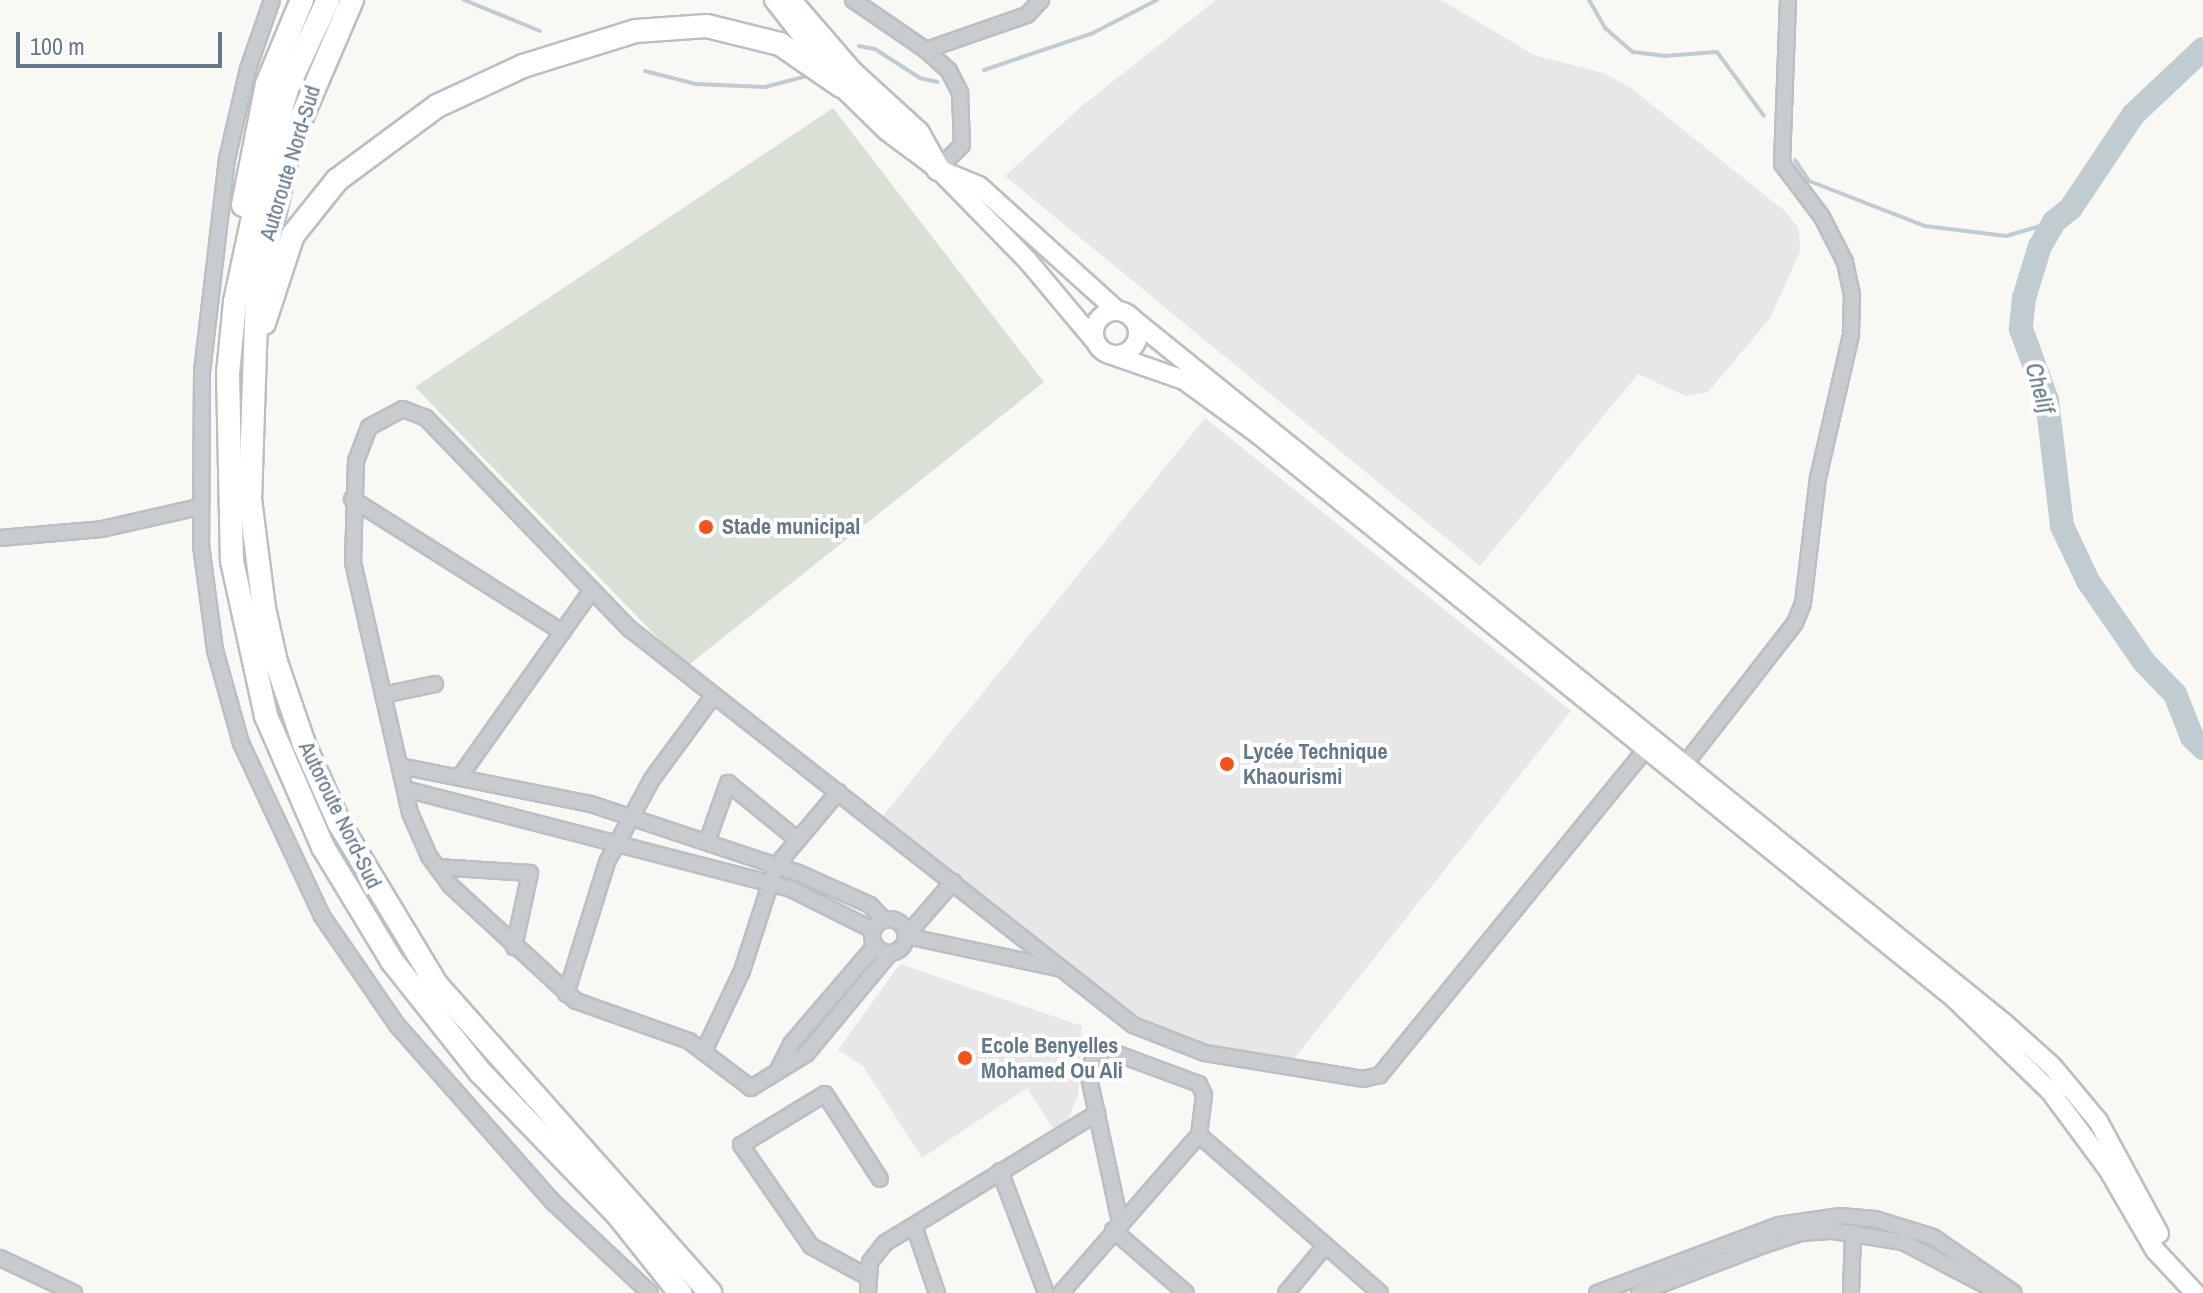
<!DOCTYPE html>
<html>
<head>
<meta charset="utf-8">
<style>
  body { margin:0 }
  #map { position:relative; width:2203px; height:1293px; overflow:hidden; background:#f8f8f5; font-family:"Archivo Narrow",sans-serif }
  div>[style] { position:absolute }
  .built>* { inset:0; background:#e6e7e6 }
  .green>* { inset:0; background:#d9e1d6 }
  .stream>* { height:4px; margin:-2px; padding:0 2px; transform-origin:2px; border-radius:2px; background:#c1ccd1 }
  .river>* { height:24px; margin:-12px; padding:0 12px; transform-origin:12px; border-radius:12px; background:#c1ccd1 }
  .roads { filter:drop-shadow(2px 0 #bbbfc3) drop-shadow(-2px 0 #bbbfc3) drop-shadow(0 2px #bbbfc3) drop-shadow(0 -2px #bbbfc3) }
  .minor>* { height:14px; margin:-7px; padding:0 7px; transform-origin:7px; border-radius:7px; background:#c8cccf }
  .minor>.ring { margin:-7px; padding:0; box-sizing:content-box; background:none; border:14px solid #c8cccf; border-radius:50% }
  .major>* { height:18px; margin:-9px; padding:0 9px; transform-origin:9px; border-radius:9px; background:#fff }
  .major>.ring { margin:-9px; padding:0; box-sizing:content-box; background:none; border:18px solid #fff; border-radius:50% }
  .highway>* { height:22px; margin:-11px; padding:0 11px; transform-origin:11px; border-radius:11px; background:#fff }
  .dots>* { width:22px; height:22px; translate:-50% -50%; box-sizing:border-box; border:4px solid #fff; border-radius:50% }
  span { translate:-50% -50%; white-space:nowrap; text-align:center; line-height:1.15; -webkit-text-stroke:8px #fff; paint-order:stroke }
  .street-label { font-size:22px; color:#647889 }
  .poi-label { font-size:22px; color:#647889; font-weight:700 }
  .left { translate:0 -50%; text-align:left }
  .water-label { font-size:24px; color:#607a84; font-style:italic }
  .scale { position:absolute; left:16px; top:32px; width:206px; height:36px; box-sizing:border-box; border:4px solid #647889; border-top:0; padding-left:10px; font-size:24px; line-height:28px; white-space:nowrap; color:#647889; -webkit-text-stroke:6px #fff; paint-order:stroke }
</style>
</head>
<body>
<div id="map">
  <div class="built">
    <i style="clip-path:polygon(1216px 0,1441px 0,1534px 55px,1603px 73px,1631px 88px,1786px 212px,1799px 229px,1800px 252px,1770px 318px,1708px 392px,1686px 396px,1638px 374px,1480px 566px,1005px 176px,1083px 105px)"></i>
    <i style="clip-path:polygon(1205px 418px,1571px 711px,1293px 1060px,1153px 1036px,883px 816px)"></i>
    <i style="clip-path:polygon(900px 964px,1082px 1026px,1078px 1094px,1068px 1121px,1054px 1130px,1027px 1088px,922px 1158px,863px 1066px,838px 1050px)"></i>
  </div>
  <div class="green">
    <i style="clip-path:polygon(833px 108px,1044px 382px,686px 667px,415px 387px)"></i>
  </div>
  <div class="stream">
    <i style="left:464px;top:0;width:82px;rotate:22.2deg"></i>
    <i style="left:1589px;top:0;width:32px;rotate:60deg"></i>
    <i style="left:1605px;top:28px;width:37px;rotate:41deg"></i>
    <i style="left:1633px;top:52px;width:31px;rotate:7deg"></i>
    <i style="left:1664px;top:56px;width:53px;rotate:-4.3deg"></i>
    <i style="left:1717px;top:52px;width:79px;rotate:53.7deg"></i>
    <i style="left:859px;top:46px;width:16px;rotate:11deg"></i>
    <i style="left:875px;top:49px;width:54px;rotate:32.8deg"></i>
    <i style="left:920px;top:78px;width:18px;rotate:13deg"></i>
    <i style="left:984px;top:70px;width:115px;rotate:-18.7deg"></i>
    <i style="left:1093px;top:33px;width:72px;rotate:-27.3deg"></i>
    <i style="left:645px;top:71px;width:53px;rotate:14.3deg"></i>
    <i style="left:696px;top:84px;width:69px;rotate:2.5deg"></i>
    <i style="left:765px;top:87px;width:48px;rotate:-14.6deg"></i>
    <i style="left:1795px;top:160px;width:25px;rotate:56deg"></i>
    <i style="left:1809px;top:181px;width:124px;rotate:21.2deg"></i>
    <i style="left:1925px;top:226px;width:82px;rotate:7deg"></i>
    <i style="left:2006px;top:236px;width:50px;rotate:-16.3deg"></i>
  </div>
  <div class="river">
    <i style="left:2203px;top:49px;width:96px;rotate:136.7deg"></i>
    <i style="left:2133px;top:115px;width:112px;rotate:123.7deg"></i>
    <i style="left:2071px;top:208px;width:22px;rotate:141deg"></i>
    <i style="left:2054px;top:222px;width:28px;rotate:120deg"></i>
    <i style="left:2040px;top:246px;width:54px;rotate:107.1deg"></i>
    <i style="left:2024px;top:298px;width:31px;rotate:96deg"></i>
    <i style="left:2021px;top:329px;width:76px;rotate:69.9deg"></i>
    <i style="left:2047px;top:400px;width:127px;rotate:83.2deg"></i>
    <i style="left:2062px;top:526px;width:61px;rotate:64.7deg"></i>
    <i style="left:2088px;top:581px;width:98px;rotate:55.3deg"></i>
    <i style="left:2144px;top:662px;width:45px;rotate:45.9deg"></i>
    <i style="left:2175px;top:694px;width:46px;rotate:68.4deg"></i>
    <i style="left:2192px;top:737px;width:16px;rotate:45deg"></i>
  </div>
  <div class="roads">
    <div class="minor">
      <i style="left:272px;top:0;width:73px;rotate:109.2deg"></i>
      <i style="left:248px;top:69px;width:92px;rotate:103.1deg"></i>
      <i style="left:227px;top:159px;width:214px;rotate:96.7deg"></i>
      <i style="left:202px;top:372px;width:173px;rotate:90.3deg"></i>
      <i style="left:201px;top:545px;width:106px;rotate:82.4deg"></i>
      <i style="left:215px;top:650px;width:97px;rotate:74.4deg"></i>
      <i style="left:241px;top:743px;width:191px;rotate:64.9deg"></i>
      <i style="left:322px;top:916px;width:132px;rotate:55.5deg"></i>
      <i style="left:397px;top:1025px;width:236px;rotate:48.6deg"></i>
      <i style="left:553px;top:1202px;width:133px;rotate:43.2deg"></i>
      <i style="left:853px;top:0;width:88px;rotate:34.4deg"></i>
      <i style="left:926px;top:50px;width:31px;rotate:42deg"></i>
      <i style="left:949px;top:71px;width:25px;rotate:63deg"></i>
      <i style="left:960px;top:93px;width:52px;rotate:87.8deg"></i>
      <i style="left:962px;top:145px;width:34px;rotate:135deg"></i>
      <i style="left:926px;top:50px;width:107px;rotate:-19.1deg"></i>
      <i style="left:1027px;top:15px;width:21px;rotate:-47deg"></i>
      <i style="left:352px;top:499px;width:249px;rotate:32.3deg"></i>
      <i style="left:0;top:538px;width:102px;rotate:-5deg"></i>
      <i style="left:102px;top:529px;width:99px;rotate:-12.8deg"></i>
      <i style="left:383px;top:695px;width:53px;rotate:-11.9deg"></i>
      <i style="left:1686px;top:763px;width:177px;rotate:-52.1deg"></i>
      <i style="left:1795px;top:623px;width:22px;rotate:-68deg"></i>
      <i style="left:1803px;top:603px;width:126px;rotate:-83.2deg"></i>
      <i style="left:1818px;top:478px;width:147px;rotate:-77deg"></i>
      <i style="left:1851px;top:335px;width:40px;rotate:-88.6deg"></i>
      <i style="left:1852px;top:295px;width:34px;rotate:-102deg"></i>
      <i style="left:1845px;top:262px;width:51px;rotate:-117.1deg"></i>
      <i style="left:1822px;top:217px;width:66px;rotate:-127deg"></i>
      <i style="left:1782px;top:164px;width:164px;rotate:-87.9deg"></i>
      <i style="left:400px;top:766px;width:195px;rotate:11.3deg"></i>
      <i style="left:591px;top:804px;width:216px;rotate:18.4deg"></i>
      <i style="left:796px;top:872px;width:81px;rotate:24deg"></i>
      <i style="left:870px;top:905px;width:21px;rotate:47deg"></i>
      <i style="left:461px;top:775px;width:227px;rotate:-54.7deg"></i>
      <i style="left:405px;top:789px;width:399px;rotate:14.5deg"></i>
      <i style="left:791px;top:889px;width:92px;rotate:26.6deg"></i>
      <i style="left:707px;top:842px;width:63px;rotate:-70.4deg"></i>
      <i style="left:728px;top:783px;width:90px;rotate:39.2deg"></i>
      <i style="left:437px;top:867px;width:93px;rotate:3.7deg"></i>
      <i style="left:530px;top:873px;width:76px;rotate:102.2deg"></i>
      <i class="ring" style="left:872px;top:919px;width:20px;height:20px"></i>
      <i style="left:906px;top:936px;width:159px;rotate:11.9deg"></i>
      <i style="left:906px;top:936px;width:72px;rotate:-49deg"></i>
      <i style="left:890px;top:953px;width:131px;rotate:129.7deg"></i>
      <i style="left:806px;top:1054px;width:65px;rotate:148.3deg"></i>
      <i style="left:751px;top:1088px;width:78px;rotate:-142.8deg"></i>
      <i style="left:689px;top:1041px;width:120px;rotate:-160.5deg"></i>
      <i style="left:576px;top:1001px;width:171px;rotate:-137.4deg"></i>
      <i style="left:450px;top:885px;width:36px;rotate:-126deg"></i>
      <i style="left:429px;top:856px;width:47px;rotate:-113.8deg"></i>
      <i style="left:410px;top:813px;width:257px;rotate:-102.8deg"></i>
      <i style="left:353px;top:562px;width:101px;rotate:-88.3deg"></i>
      <i style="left:356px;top:461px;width:36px;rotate:-69deg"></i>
      <i style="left:369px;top:427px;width:38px;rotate:-28deg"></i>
      <i style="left:403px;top:409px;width:25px;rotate:21deg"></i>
      <i style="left:426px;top:418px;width:293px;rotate:46deg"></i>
      <i style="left:630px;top:629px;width:640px;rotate:38.21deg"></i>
      <i style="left:1133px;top:1025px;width:77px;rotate:21.3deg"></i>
      <i style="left:1205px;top:1053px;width:160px;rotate:9.3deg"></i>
      <i style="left:1363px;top:1079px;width:17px;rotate:-13deg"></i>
      <i style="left:1380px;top:1075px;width:431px;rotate:-50.8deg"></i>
      <i style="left:566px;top:994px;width:138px;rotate:-72.7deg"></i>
      <i style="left:607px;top:862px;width:94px;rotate:-61.5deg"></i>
      <i style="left:652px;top:779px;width:104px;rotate:-53.6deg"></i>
      <i style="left:704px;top:1051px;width:89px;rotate:-64.6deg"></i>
      <i style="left:742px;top:971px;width:110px;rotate:-72.1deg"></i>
      <i style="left:776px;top:866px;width:97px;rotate:-50deg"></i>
      <i style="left:777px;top:1072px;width:31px;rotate:-63deg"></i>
      <i style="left:791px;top:1044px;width:129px;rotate:-49.4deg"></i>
      <i style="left:1000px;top:1171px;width:130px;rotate:69.3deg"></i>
      <i style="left:1120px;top:1222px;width:152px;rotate:-102.1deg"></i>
      <i style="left:1088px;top:1073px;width:15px;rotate:-70deg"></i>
      <i style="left:1093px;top:1059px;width:17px;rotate:-33deg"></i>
      <i style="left:1107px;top:1050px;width:98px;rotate:20.3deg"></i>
      <i style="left:1199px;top:1084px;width:12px;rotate:66deg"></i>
      <i style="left:1204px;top:1095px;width:40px;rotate:97.1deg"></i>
      <i style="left:1199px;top:1135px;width:240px;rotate:41.1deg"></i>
      <i style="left:914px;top:1226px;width:71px;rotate:71.1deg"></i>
      <i style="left:1113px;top:1230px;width:96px;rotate:40.8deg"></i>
      <i style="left:0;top:1258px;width:82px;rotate:25.3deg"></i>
      <i style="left:868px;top:1277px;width:65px;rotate:-151.5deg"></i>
      <i style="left:811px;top:1246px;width:123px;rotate:-124.7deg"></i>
      <i style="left:741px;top:1145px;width:98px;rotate:-31.3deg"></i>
      <i style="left:825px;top:1094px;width:101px;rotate:57.1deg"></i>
      <i style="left:868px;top:1293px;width:31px;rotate:-86deg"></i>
      <i style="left:870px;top:1262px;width:24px;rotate:-52deg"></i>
      <i style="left:885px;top:1243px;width:249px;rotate:-31.5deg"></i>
      <i style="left:1061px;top:1293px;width:210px;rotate:-48.9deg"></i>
      <i style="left:1286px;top:1293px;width:62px;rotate:-50.2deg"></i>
      <i style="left:1597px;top:1293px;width:194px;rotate:-20.5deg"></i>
      <i style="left:1779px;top:1225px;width:62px;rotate:-8.4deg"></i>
      <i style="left:1840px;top:1216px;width:35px;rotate:5deg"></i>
      <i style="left:1875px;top:1219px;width:61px;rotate:17.2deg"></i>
      <i style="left:1933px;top:1237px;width:98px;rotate:34.7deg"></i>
      <i style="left:1639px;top:1293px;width:134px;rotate:-21deg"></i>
      <i style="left:1764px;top:1245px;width:40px;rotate:-18deg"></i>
      <i style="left:1802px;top:1233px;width:31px;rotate:-4deg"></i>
      <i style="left:1833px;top:1231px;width:71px;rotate:8.9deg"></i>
      <i style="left:1903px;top:1242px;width:110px;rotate:27.7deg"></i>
      <i style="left:1851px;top:1293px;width:61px;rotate:-88.1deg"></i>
    </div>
    <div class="major">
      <i style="left:774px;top:0;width:109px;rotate:52.1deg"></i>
      <i style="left:841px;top:86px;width:64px;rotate:44.4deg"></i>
      <i style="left:887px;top:131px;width:64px;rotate:36.7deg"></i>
      <i style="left:938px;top:169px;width:129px;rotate:45.6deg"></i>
      <i style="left:1028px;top:261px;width:103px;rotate:50.1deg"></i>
      <i style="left:938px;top:169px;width:44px;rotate:22.5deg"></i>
      <i style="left:979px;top:186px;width:185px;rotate:42.1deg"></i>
      <i class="ring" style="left:1094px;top:311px;width:26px;height:26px"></i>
      <i style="left:1134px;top:320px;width:1119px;rotate:38.94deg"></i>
      <i style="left:2004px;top:1023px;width:64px;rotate:41.9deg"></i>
      <i style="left:2052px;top:1066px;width:72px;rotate:50.1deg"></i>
      <i style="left:2098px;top:1121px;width:128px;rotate:61.6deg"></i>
      <i style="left:1115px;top:356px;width:73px;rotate:19.2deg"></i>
      <i style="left:1184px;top:380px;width:92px;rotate:36.1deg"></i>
      <i style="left:1258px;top:434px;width:896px;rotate:39.02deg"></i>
      <i style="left:1954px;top:998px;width:134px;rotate:44.1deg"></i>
      <i style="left:2050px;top:1091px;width:97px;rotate:53.4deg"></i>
      <i style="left:2108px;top:1169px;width:94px;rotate:59.9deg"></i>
      <i style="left:2155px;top:1250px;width:59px;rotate:47.1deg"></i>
    </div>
    <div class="highway">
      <i style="left:328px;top:0;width:95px;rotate:114.9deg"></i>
      <i style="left:288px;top:86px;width:88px;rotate:106.6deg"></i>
      <i style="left:263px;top:170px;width:135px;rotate:102deg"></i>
      <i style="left:235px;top:302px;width:71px;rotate:95.6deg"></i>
      <i style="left:228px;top:373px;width:188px;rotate:88.8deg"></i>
      <i style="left:232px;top:561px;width:159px;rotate:77.6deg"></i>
      <i style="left:266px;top:716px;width:143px;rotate:66.5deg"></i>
      <i style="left:323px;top:847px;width:133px;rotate:58.8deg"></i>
      <i style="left:392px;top:961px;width:142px;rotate:51.6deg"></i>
      <i style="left:480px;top:1072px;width:199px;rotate:46deg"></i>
      <i style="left:618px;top:1215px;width:100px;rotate:51.5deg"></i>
      <i style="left:352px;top:0;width:158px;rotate:113.2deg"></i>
      <i style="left:290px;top:145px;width:149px;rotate:102.8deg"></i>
      <i style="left:257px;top:290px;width:209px;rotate:91.9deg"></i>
      <i style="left:250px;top:499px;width:110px;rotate:82.7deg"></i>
      <i style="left:264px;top:608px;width:55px;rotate:77.5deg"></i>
      <i style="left:276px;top:662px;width:87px;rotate:71.1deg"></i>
      <i style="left:304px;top:744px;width:86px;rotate:66.1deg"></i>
      <i style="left:339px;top:823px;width:188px;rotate:58.9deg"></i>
      <i style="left:436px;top:984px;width:413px;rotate:48.4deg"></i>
      <i style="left:789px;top:0;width:96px;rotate:49.2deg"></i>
      <i style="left:852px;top:73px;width:89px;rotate:42.3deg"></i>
      <i style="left:918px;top:133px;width:41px;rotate:60.9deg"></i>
      <i style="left:243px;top:205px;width:123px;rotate:-78.8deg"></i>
      <i style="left:267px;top:84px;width:91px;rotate:-67.4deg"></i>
      <i style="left:264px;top:323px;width:93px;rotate:-71.8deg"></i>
      <i style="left:293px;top:235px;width:70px;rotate:-51.3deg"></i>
      <i style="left:337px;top:180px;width:124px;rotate:-36.5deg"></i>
      <i style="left:437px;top:106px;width:95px;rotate:-24.9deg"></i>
      <i style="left:523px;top:66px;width:118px;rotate:-17.2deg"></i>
      <i style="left:636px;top:31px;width:71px;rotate:-4deg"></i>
      <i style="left:707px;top:26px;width:75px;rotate:13.9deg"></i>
      <i style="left:780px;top:44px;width:74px;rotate:34.5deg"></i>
    </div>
  </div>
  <div class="dots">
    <i style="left:706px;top:527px;background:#f3531b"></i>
    <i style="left:1227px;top:764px;background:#f3531b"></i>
    <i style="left:965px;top:1058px;background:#f3531b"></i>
  </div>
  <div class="street-label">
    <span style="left:290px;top:163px;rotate:-73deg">Autoroute Nord-Sud</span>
    <span style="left:340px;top:815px;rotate:64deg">Autoroute Nord-Sud</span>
  </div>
  <div class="poi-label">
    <span class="left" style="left:722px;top:527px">Stade municipal</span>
    <span class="left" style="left:1243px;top:764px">Lycée Technique<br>Khaourismi</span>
    <span class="left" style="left:981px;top:1058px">Ecole Benyelles<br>Mohamed Ou Ali</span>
  </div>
  <div class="water-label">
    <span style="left:2040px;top:388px;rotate:74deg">Chelif</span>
  </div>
  <div class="scale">100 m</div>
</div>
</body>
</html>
